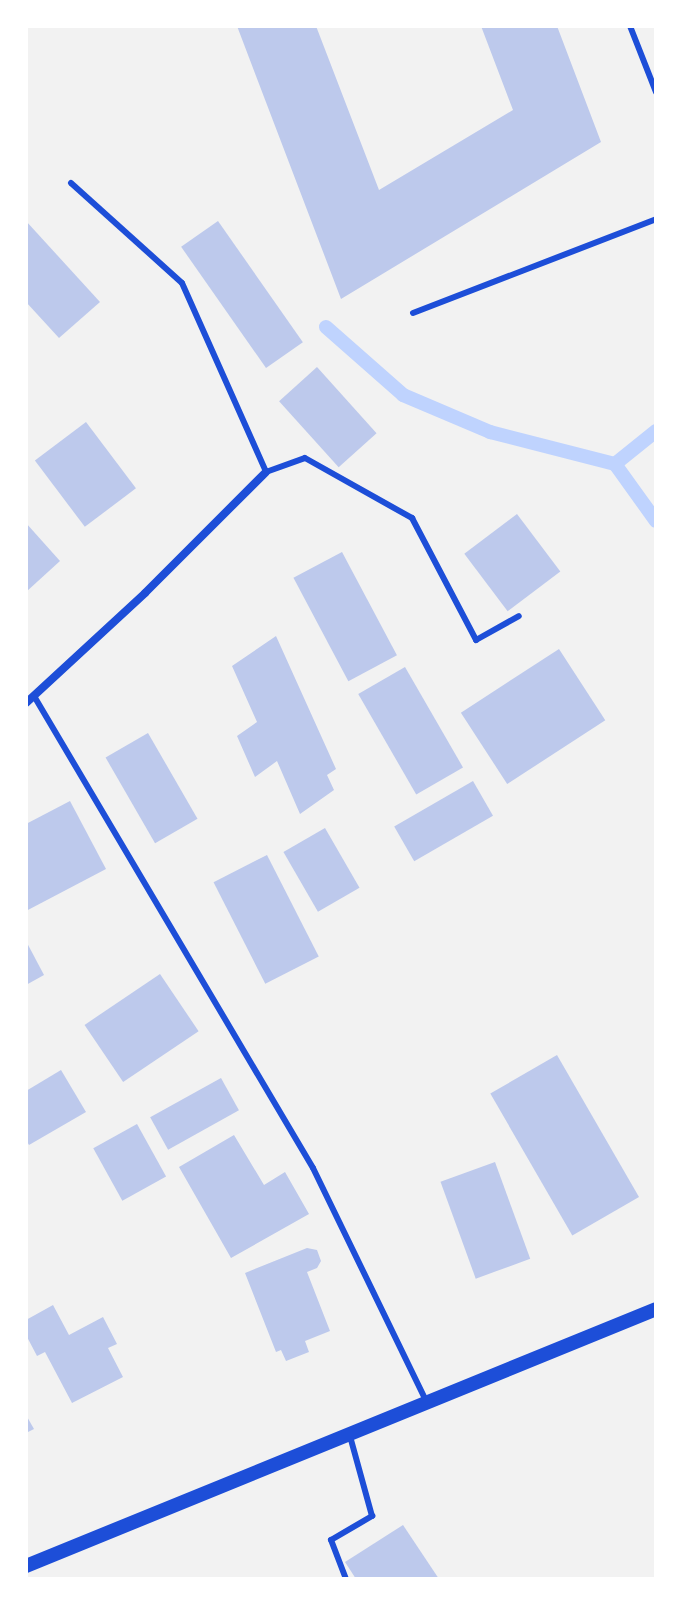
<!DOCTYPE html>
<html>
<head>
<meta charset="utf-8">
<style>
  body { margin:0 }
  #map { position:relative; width:682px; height:1605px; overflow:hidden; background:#f2f2f2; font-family:Georgia,serif }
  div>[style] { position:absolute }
  .stream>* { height:14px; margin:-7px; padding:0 7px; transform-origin:7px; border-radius:7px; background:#bfd3fe }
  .building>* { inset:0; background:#bdc9ec; transform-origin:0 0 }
  .service>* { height:6px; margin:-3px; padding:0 3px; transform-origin:3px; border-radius:3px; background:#1d4ed8 }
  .minor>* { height:8px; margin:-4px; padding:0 4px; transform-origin:4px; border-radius:4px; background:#1d4ed8 }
  .tertiary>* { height:14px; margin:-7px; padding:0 7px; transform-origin:7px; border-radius:7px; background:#1d4ed8 }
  span { translate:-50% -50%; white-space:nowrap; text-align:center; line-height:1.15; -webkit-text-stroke:8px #fff; paint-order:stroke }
  .frame { position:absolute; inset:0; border:28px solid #fff; pointer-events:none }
</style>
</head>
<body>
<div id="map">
  <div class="stream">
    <i style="left:326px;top:327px;width:103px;rotate:41.4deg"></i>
    <i style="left:403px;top:395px;width:95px;rotate:23deg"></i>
    <i style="left:490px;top:432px;width:129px;rotate:14.4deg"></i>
    <i style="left:615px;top:464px;width:53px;rotate:-38.8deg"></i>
    <i style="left:615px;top:464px;width:70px;rotate:54.3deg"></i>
  </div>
  <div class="building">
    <i style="clip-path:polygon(237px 26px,316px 26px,379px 190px,513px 110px,481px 26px,557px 26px,601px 142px,341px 299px)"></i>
    <i style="clip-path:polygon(26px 221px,100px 302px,59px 338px,26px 302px)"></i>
    <i style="left:218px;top:221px;width:148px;height:45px;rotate:55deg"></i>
    <i style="left:317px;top:367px;width:89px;height:51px;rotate:48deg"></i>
    <i style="left:86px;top:422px;width:83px;height:64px;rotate:53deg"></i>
    <i style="left:517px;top:514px;width:72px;height:66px;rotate:53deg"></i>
    <i style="clip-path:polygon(26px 523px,60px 561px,26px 592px)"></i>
    <i style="left:342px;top:552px;width:117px;height:55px;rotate:62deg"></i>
    <i style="clip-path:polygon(276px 636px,336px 769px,327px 775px,334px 790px,300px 814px,277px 761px,255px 777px,237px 736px,257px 722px,232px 666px)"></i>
    <i style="left:559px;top:649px;width:85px;height:117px;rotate:57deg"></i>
    <i style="left:405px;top:667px;width:116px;height:54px;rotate:60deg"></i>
    <i style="left:148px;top:733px;width:99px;height:49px;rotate:60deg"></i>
    <i style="left:473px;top:781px;width:40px;height:91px;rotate:60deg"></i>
    <i style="clip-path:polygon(70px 801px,106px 869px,26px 911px,26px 824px)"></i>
    <i style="left:325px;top:828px;width:69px;height:48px;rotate:60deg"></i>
    <i style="left:267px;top:855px;width:114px;height:60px;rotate:63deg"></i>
    <i style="clip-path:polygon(26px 941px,44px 975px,26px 985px)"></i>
    <i style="left:160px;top:974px;width:69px;height:91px;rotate:56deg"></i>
    <i style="left:557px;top:1055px;width:164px;height:77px;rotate:60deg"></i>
    <i style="clip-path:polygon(61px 1070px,86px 1112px,29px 1145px,26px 1140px,26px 1091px)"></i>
    <i style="left:221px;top:1078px;width:37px;height:81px;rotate:61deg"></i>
    <i style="left:137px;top:1124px;width:60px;height:50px;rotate:61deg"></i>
    <i style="clip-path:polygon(234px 1135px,264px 1185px,285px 1172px,309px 1214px,231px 1258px,179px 1167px)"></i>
    <i style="left:495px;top:1162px;width:103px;height:58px;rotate:70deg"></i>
    <i style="clip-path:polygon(307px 1248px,317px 1250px,321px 1261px,317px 1268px,307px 1272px,330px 1331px,305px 1341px,309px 1352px,286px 1361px,281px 1350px,276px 1352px,245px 1273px)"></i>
    <i style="clip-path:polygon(53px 1305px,69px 1335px,103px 1317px,117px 1344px,108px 1348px,123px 1377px,72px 1403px,45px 1352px,37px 1356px,26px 1335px,26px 1320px)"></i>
    <i style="clip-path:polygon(26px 1415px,34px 1429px,26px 1433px)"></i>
    <i style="clip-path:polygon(403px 1525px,439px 1579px,356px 1579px,345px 1562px)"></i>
  </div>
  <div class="service">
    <i style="left:630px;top:26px;width:71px;rotate:68.5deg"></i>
    <i style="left:71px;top:183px;width:149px;rotate:42deg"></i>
    <i style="left:182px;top:283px;width:207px;rotate:66deg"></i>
    <i style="left:266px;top:472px;width:41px;rotate:-19.7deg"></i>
    <i style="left:305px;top:458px;width:123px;rotate:29.3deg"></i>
    <i style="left:412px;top:518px;width:138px;rotate:62.3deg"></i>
    <i style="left:476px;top:640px;width:49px;rotate:-29.2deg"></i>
    <i style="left:413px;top:313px;width:261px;rotate:-21.1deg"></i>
    <i style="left:34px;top:696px;width:548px;rotate:59.41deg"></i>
    <i style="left:313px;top:1168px;width:259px;rotate:64.1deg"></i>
    <i style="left:346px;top:1579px;width:42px;rotate:-111deg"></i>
    <i style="left:331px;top:1540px;width:48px;rotate:-30.3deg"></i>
    <i style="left:372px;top:1516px;width:83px;rotate:-105.4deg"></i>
  </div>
  <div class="minor">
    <i style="left:26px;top:703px;width:162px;rotate:-42.7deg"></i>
    <i style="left:145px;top:593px;width:171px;rotate:-45deg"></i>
  </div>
  <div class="tertiary">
    <i style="left:26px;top:1566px;width:680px;rotate:-22.19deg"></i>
  </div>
  <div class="frame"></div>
</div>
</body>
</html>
